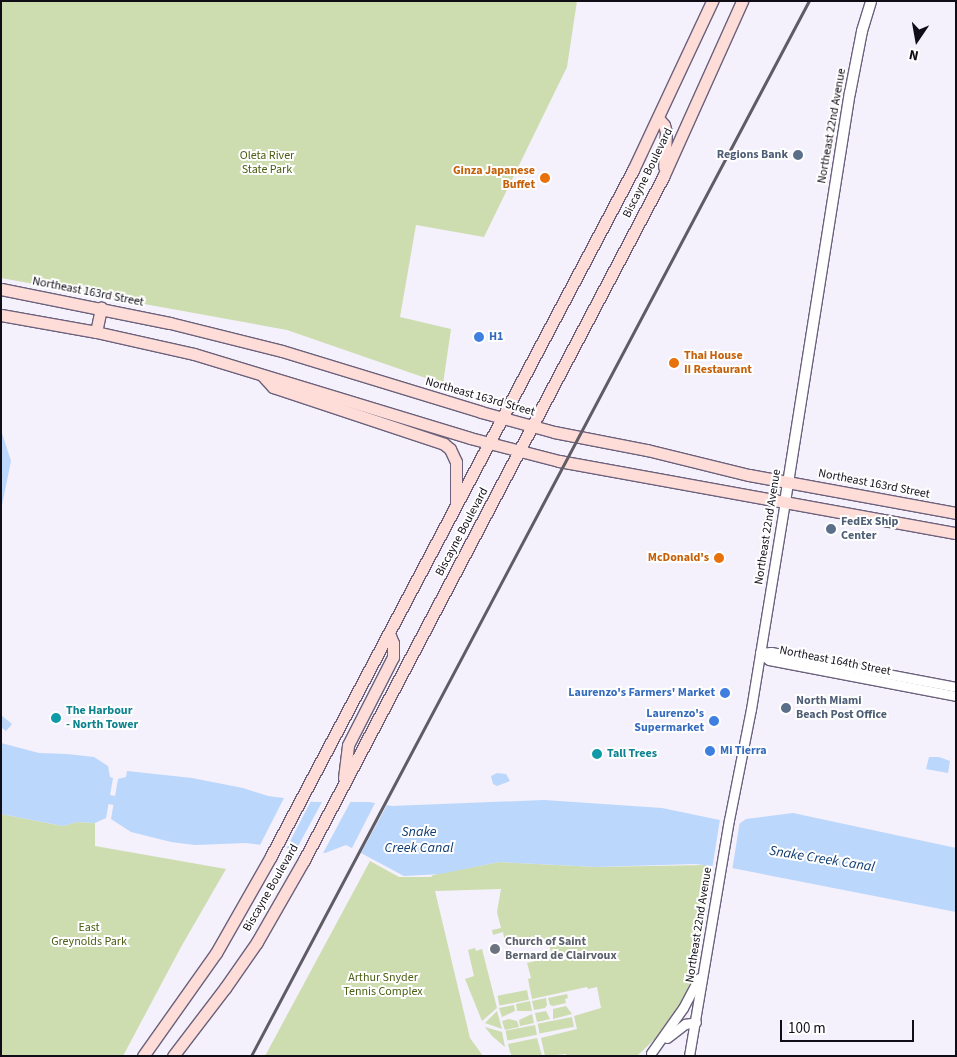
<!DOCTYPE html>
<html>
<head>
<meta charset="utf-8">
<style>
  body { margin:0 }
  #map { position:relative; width:957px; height:1057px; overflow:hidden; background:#f4f0fc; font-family:"Source Sans 3",sans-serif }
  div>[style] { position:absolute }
  .green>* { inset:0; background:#cdddb0; transform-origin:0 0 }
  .water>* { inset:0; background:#bbd7fb }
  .pier>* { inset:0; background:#f4f0fc; transform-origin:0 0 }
  .canal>* { height:9px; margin:-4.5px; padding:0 4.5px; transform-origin:4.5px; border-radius:4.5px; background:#bbd7fb }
  .roads { filter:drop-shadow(1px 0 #6b617c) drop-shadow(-1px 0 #6b617c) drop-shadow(0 1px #6b617c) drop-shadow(0 -1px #6b617c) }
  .tertiary>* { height:9px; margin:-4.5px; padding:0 4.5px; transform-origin:4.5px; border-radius:4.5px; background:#fff }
  .secondary>* { height:10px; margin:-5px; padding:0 5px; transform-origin:5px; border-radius:5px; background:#fff }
  .primary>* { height:11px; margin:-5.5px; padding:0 5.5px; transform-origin:5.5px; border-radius:5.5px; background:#feddd8 }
  .rail>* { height:2.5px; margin:-1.25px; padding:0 1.25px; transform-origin:1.25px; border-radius:1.25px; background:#605c66 }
  .dots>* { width:14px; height:14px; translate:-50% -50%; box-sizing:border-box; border:2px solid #fff; border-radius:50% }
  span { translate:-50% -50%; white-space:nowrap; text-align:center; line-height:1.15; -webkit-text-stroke:4px #fff; paint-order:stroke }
  .street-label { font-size:12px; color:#110d17 }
  .service-label { font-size:12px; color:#4e5e75; font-weight:700 }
  .right { translate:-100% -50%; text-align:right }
  .left { translate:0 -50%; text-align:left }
  .park-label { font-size:12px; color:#4a5f13 }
  .food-label { font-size:12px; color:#c56008; font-weight:700 }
  .shop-label { font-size:12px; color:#366cbe; font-weight:700 }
  .culture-label { font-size:12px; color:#0d838f; font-weight:700 }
  .worship-label { font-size:12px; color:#5b616d; font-weight:700 }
  .water-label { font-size:14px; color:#123d71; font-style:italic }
  .frame { position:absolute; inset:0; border:2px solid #110d17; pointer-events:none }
  .north { position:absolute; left:892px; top:15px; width:50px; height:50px; -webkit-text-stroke:4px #fff; paint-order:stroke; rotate:192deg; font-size:14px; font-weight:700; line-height:20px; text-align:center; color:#110d17 }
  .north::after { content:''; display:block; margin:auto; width:18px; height:22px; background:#110d17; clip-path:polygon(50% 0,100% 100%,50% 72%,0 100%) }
  .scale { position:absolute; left:780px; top:1020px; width:134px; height:22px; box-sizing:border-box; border:2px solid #110d17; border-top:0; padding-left:6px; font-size:15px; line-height:18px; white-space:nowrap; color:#110d17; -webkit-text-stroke:4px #fff; paint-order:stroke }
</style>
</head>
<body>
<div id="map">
  <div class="green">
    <i style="clip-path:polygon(1px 1px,577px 1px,567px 67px,484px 237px,416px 225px,400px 317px,451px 329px,443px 384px,287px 330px,1px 278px)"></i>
    <i style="clip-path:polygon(1px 814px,63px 826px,77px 822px,95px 823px,95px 846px,226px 869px,181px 947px,123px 1056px,1px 1056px)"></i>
    <i style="clip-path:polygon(370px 861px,399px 877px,431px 877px,433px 875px,499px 862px,596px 867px,706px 865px,712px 875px,690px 983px,681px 1003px,661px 1033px,637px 1056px,567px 1056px,566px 1054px,545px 1056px,541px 1038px,577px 1029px,574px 1016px,601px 1008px,597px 987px,588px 989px,587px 987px,532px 999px,528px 979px,531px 978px,527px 963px,552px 957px,548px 939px,528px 944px,526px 938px,505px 943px,503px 932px,493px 935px,492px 930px,501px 928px,497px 912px,501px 889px,435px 891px,470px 1038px,483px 1056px,265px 1056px)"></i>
    <i style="clip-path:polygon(475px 948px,476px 951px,482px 949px,497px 1008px,482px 1021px,465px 979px,474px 976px,468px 950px)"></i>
    <i style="left:527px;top:990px;width:10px;height:30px;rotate:79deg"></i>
    <i style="clip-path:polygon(567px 994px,568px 998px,565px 999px,566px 1003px,553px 1006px,550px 1005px,548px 998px)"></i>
    <i style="clip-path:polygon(546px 998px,547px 1005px,545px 1008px,534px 1010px,532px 1001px)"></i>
    <i style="clip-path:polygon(530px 1001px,532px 1011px,517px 1011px,516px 1004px)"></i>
    <i style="clip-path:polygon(514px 1005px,515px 1011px,502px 1017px,499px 1008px)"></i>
    <i style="clip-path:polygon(566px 1006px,572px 1014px,553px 1019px,553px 1009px)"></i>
    <i style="clip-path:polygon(497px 1011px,502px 1029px,485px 1023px)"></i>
    <i style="clip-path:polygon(546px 1011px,550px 1019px,537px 1022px,535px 1013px)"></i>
    <i style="clip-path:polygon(532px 1014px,534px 1023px,520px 1026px,519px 1020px)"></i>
    <i style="left:572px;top:1017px;width:10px;height:35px;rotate:79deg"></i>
    <i style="clip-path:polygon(509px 1019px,517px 1021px,519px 1027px,505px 1030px,502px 1021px)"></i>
    <i style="left:535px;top:1025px;width:10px;height:30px;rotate:79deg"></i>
    <i style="clip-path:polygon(485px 1027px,502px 1032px,505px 1047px,492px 1036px)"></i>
    <i style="clip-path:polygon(537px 1038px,542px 1056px,512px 1056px,510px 1052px,508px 1044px)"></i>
  </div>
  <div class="water">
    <i style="clip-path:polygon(1px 430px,11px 461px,1px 510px)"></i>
    <i style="clip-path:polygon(1px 715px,12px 724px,6px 731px,1px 727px)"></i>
    <i style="clip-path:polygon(1px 743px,39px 753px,67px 754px,94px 757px,108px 766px,110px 777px,113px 778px,106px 818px,95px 823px,77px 822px,63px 826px,1px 814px)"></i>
    <i style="clip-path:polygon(929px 757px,939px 757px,950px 761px,948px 773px,926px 769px)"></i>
    <i style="clip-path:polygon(127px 771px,192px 778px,243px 788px,268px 796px,314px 802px,369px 802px,392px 806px,544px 800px,662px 808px,739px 824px,746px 819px,793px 813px,956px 848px,956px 912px,732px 868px,695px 864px,596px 867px,499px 862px,440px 874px,404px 876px,346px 845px,325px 853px,246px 843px,195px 845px,171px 842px,131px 832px,111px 819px,118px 779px,126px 777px)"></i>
    <i style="clip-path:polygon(497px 773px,506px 774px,510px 781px,497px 786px,493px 784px,491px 776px)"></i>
  </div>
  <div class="pier">
    <i style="clip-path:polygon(285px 796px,312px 799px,285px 851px,259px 847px)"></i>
    <i style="clip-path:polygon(323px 800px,351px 801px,322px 855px,295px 852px)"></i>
    <i style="clip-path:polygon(376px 801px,388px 803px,360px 855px,351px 850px)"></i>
    <i style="left:720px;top:819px;width:20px;height:50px;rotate:9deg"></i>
  </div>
  <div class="canal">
    <i style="left:97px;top:797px;width:29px;rotate:10deg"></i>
  </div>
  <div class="roads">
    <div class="tertiary">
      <i style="left:760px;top:653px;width:11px;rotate:38deg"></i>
      <i style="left:769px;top:660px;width:190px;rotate:10.9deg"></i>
      <i style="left:760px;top:653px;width:11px;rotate:-5deg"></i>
      <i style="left:771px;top:652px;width:188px;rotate:10.7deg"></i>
      <i style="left:667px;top:1038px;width:23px;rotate:-38deg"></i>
      <i style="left:685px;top:1024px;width:11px;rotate:-10deg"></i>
      <i style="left:651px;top:1053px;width:55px;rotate:-54.6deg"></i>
      <i style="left:683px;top:1008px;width:34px;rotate:-62deg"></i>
      <i style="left:689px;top:1056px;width:239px;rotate:-80.4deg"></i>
      <i style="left:729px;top:820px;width:113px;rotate:-78.8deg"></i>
      <i style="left:751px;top:709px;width:210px;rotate:-80.7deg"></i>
    </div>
    <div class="secondary">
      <i style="left:785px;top:502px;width:414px;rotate:-81deg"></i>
      <i style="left:850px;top:93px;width:63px;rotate:-79deg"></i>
      <i style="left:862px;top:31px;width:31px;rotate:-73deg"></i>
    </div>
    <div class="primary">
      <i style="left:658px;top:118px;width:9px;rotate:49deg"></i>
      <i style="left:664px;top:125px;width:7px;rotate:74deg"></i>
      <i style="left:666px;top:132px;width:35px;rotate:93deg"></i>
      <i style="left:1px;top:289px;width:172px;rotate:11.4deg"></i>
      <i style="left:170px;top:323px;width:115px;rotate:14deg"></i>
      <i style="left:282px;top:351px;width:208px;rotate:17deg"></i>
      <i style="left:481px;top:412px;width:76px;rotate:15.3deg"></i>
      <i style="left:554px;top:432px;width:95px;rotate:11deg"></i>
      <i style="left:647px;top:450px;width:105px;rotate:13.8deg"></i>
      <i style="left:749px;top:475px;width:210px;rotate:10.4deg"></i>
      <i style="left:1px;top:315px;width:97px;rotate:10.1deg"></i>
      <i style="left:96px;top:332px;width:100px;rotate:12.7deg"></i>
      <i style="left:194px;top:354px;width:288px;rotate:16.9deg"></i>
      <i style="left:470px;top:438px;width:92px;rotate:14.5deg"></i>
      <i style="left:559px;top:461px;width:403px;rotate:10.3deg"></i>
      <i style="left:96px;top:332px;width:25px;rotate:-78deg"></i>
      <i style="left:263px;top:376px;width:15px;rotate:48deg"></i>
      <i style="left:273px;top:387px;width:180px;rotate:18.4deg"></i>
      <i style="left:444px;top:444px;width:8px;rotate:40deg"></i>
      <i style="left:450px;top:449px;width:14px;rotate:65deg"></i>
      <i style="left:456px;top:462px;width:41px;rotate:90deg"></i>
      <i style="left:344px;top:778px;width:33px;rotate:-83deg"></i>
      <i style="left:348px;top:745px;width:99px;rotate:-62.9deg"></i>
      <i style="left:393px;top:657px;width:14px;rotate:-90deg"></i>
      <i style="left:393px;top:643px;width:11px;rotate:-112deg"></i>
      <i style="left:143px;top:1056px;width:126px;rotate:-54.7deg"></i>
      <i style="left:216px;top:953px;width:112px;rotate:-60.4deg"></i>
      <i style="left:271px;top:856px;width:776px;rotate:-62.18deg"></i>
      <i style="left:633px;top:170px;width:187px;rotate:-64.9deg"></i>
      <i style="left:173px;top:1056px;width:86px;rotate:-52.6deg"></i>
      <i style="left:225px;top:988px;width:56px;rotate:-55.2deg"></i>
      <i style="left:257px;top:942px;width:95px;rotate:-60.2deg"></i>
      <i style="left:304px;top:860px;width:772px;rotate:-62.27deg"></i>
      <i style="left:663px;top:177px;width:193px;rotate:-65.8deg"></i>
    </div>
  </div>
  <div class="rail">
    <i style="left:251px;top:1056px;width:1193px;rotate:-62.13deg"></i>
  </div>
  <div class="dots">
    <i style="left:798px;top:155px;background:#5c6f8a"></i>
    <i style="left:545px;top:178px;background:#e8710a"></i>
    <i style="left:479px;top:337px;background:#3f7fe0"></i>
    <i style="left:674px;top:363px;background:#e8710a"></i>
    <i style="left:831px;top:529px;background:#5c6f8a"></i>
    <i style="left:719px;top:558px;background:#e8710a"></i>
    <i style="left:725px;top:693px;background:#3f7fe0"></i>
    <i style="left:786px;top:708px;background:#5c6f8a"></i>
    <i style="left:56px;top:718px;background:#0f9aa8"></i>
    <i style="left:714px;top:721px;background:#3f7fe0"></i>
    <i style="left:710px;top:751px;background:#3f7fe0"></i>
    <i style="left:597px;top:754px;background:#0f9aa8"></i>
    <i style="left:495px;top:949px;background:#6b7280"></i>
  </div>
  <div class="street-label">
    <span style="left:832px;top:126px;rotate:-80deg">Northeast 22nd Avenue</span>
    <span style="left:648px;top:173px;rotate:-64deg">Biscayne Boulevard</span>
    <span style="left:88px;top:292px;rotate:11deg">Northeast 163rd Street</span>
    <span style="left:480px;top:397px;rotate:16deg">Northeast 163rd Street</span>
    <span style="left:874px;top:484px;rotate:11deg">Northeast 163rd Street</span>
    <span style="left:768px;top:527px;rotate:-81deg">Northeast 22nd Avenue</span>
    <span style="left:462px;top:532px;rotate:-62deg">Biscayne Boulevard</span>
    <span style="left:835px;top:661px;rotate:11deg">Northeast 164th Street</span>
    <span style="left:271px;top:888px;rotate:-60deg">Biscayne Boulevard</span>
    <span style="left:699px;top:925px;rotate:-81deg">Northeast 22nd Avenue</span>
  </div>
  <div class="service-label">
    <span class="right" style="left:788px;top:155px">Regions Bank</span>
    <span class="left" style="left:841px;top:529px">FedEx Ship<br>Center</span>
    <span class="left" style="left:796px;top:708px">North Miami<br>Beach Post Office</span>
  </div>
  <div class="park-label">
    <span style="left:267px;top:163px">Oleta River<br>State Park</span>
    <span style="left:89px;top:935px">East<br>Greynolds Park</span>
    <span style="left:383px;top:985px">Arthur Snyder<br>Tennis Complex</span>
  </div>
  <div class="food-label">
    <span class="right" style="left:535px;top:178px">Ginza Japanese<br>Buffet</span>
    <span class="left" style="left:684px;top:363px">Thai House<br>II Restaurant</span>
    <span class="right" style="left:709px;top:558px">McDonald's</span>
  </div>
  <div class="shop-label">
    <span class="left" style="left:489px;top:337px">H1</span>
    <span class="right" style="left:715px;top:693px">Laurenzo's Farmers' Market</span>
    <span class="right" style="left:704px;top:721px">Laurenzo's<br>Supermarket</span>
    <span class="left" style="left:720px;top:751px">Mi Tierra</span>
  </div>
  <div class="culture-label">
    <span class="left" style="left:66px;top:718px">The Harbour<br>- North Tower</span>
    <span class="left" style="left:607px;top:754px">Tall Trees</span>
  </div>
  <div class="worship-label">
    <span class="left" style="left:505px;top:949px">Church of Saint<br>Bernard de Clairvoux</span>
  </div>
  <div class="water-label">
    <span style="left:419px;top:840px">Snake<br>Creek Canal</span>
    <span style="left:822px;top:859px;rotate:9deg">Snake Creek Canal</span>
  </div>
  <div class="frame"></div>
  <div class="north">N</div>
  <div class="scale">100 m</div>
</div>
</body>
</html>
